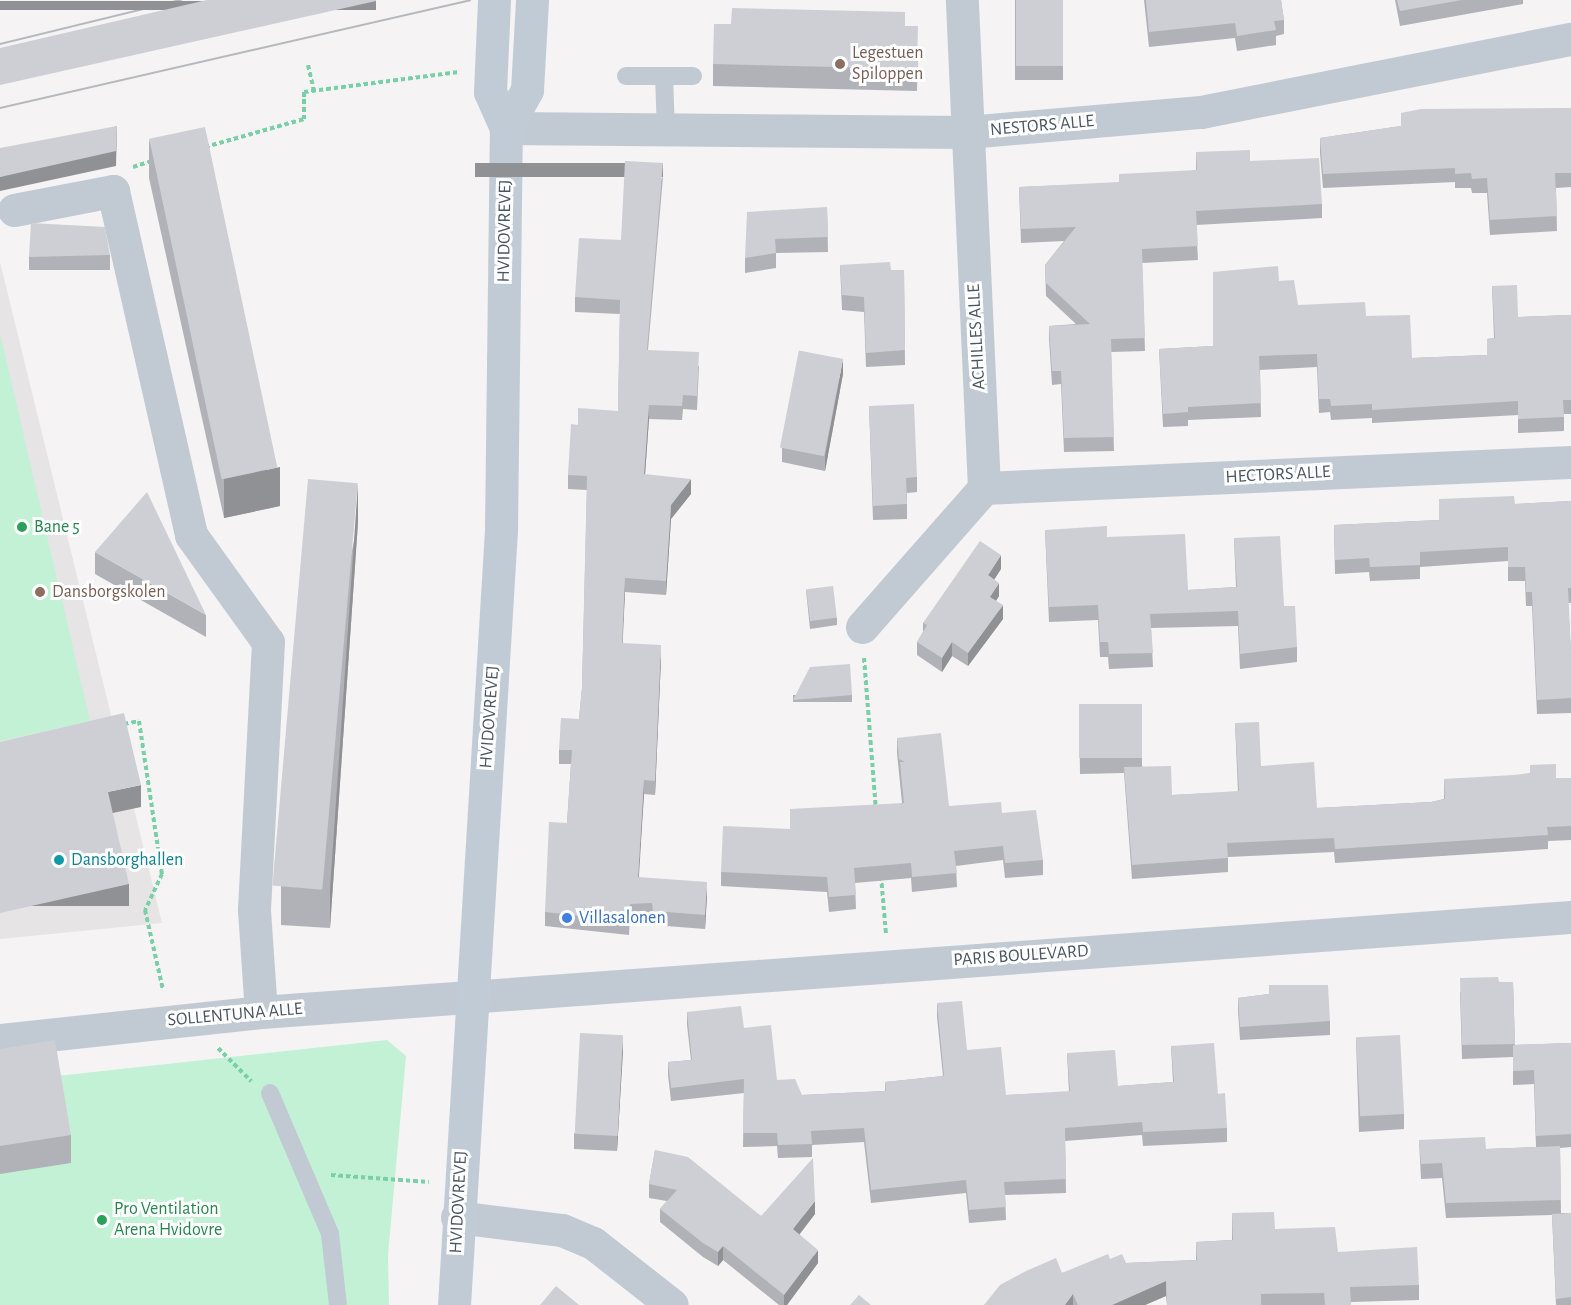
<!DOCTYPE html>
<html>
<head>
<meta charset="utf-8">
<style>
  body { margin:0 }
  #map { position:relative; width:1571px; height:1305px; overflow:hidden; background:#f5f3f3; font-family:"Alegreya Sans",sans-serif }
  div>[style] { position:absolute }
  .education>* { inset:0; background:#e6e4e5 }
  .green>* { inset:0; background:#c3f1d5 }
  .path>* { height:4px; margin-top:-2px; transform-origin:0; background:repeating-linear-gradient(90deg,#7ad0a6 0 4.5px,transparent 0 7.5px) }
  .lane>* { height:18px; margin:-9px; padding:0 9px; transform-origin:9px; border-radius:9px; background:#c1cad2 }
  .street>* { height:33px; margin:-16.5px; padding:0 16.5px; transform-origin:16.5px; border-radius:16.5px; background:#c1cad2 }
  .secondary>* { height:33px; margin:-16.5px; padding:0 16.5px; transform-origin:16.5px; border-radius:16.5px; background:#c1cbd6 }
  .tram>* { height:1.5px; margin:-0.75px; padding:0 0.75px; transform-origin:0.75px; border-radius:0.75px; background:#b5b8bd }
  .wall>* { inset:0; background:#b0b2b7; transform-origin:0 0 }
  .shaded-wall>* { inset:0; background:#909195; transform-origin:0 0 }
  .building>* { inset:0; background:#cdcfd5; transform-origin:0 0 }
  .dots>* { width:16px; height:16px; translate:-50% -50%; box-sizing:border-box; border:3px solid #fff; border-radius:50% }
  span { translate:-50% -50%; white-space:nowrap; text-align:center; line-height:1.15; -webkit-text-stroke:6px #fff; paint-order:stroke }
  .education-label { font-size:18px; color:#785e54 }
  .left { translate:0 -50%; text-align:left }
  .street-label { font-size:18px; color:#4a5661 }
  .leisure-label { font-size:18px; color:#27864d }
  .culture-label { font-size:18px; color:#0d838f }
  .shop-label { font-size:18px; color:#366cbe }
</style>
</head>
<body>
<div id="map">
  <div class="education">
    <i style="clip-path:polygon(0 262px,162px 923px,0 939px)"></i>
  </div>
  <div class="green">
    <i style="clip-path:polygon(0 333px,90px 721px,0 741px)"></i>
    <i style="clip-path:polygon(387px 1040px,406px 1056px,388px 1255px,389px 1305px,0 1305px,0 1077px,57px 1076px)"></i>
  </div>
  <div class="path">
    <i style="left:308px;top:65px;width:26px;rotate:77deg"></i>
    <i style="left:205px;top:147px;width:103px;rotate:-15.8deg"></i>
    <i style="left:304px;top:119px;width:27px;rotate:-90deg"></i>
    <i style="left:304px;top:92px;width:156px;rotate:-7.4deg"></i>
    <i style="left:133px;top:167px;width:20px;rotate:-18deg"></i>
    <i style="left:864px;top:658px;width:151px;rotate:85.5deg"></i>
    <i style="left:124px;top:724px;width:15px;rotate:-11deg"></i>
    <i style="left:139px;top:721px;width:155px;rotate:81.5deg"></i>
    <i style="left:162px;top:874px;width:40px;rotate:115deg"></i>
    <i style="left:145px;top:910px;width:82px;rotate:77.3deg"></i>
    <i style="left:881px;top:876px;width:58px;rotate:85.1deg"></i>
    <i style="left:218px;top:1048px;width:47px;rotate:45deg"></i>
    <i style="left:331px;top:1175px;width:98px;rotate:4.1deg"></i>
  </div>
  <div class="lane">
    <i style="left:626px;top:76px;width:67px"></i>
    <i style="left:664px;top:76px;width:54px;rotate:87.9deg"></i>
    <i style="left:270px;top:1093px;width:153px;rotate:66.9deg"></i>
    <i style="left:330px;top:1234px;width:71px;rotate:83.6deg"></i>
  </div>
  <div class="street">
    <i style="left:506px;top:128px;width:461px;rotate:0.5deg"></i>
    <i style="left:967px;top:132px;width:235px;rotate:-4.9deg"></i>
    <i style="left:1201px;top:112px;width:377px;rotate:-11.2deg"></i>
    <i style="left:14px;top:210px;width:101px;rotate:-10.9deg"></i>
    <i style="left:113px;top:191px;width:353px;rotate:77.2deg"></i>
    <i style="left:191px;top:535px;width:132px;rotate:54.3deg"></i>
    <i style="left:268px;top:642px;width:268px;rotate:93deg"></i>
    <i style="left:254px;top:910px;width:102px;rotate:86.1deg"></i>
    <i style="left:984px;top:488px;width:588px;rotate:-2.54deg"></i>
    <i style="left:862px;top:627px;width:185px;rotate:-48.7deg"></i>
    <i style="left:984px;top:488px;width:488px;rotate:-92.6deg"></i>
    <i style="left:0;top:1040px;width:262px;rotate:-6.1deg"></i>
    <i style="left:261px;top:1012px;width:1313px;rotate:-4.15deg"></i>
    <i style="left:457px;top:1217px;width:106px;rotate:7.1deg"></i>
    <i style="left:562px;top:1230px;width:34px;rotate:23deg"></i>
    <i style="left:593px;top:1243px;width:100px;rotate:38.1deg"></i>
  </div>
  <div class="secondary">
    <i style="left:506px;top:128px;width:43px;rotate:-61.1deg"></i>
    <i style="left:527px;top:90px;width:90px;rotate:-86.8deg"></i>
    <i style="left:454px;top:1305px;width:776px;rotate:-86.53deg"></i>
    <i style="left:501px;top:530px;width:402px;rotate:-89.3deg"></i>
    <i style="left:506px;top:128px;width:39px;rotate:-114deg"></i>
    <i style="left:490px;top:92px;width:92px;rotate:-87.5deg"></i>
  </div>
  <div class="tram">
    <i style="left:0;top:44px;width:186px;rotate:-13.7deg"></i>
    <i style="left:0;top:108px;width:482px;rotate:-12.9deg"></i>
  </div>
  <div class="wall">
    <i style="left:1015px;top:0;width:48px;height:80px"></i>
    <i style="clip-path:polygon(1144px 0,1281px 0,1284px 20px,1284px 34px,1276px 36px,1276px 45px,1237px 51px,1235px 38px,1149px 47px)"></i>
    <i style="clip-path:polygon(1395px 0,1523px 0,1523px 4px,1400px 26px)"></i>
    <i style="clip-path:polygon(731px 24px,905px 26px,918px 48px,917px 91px,713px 86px,713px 64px)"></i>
    <i style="clip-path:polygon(1571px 108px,1571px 187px,1556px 188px,1557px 231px,1490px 235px,1487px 193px,1472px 193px,1471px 188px,1455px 188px,1455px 182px,1323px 188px,1320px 153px,1320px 138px,1401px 126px,1401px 113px)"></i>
    <i style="clip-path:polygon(149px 139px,280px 506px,224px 518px,149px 178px)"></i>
    <i style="clip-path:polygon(1196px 152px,1250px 161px,1322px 204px,1322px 218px,1196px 225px,1198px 260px,1142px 263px,1145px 351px,1111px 352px,1114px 451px,1064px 452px,1061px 384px,1052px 385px,1049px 339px,1049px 326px,1076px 324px,1046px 296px,1045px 265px,1064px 241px,1021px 243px,1019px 187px,1119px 183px,1196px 170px)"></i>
    <i style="clip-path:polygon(663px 177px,648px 350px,699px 366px,697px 410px,683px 409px,682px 420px,649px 419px,645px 475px,691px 494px,671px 519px,666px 595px,625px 592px,622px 643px,661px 659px,655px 795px,644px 794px,638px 877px,707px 896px,705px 929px,653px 925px,652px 918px,630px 918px,629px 935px,545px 926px,545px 912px,567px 823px,571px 764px,559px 764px,559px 750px,579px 719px,582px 688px,587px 490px,568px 489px,568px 475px,578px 425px,618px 411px,620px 314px,575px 312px,575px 297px,621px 240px)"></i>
    <i style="clip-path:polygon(827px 207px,828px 252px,776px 253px,776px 268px,745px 273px,745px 258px)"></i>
    <i style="left:110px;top:255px;width:15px;height:81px;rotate:90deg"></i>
    <i style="clip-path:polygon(840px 265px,891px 270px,904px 270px,905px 365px,866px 367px,864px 312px,842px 310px)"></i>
    <i style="clip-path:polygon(1279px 281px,1298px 305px,1366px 316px,1412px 358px,1487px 355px,1487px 339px,1494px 338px,1492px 286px,1518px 317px,1571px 315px,1571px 414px,1564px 414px,1564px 431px,1518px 433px,1518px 415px,1372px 423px,1372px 418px,1331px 420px,1330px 412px,1319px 413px,1317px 367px,1260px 370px,1261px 417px,1188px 420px,1188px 426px,1163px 427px,1159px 349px,1213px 346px)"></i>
    <i style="clip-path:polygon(843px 374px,825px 471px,782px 462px,782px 447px)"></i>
    <i style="clip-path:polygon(869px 406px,917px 477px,917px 492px,907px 493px,907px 519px,873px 520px)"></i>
    <i style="clip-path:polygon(1439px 499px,1515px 504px,1571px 501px,1571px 603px,1568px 603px,1571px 652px,1571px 713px,1537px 714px,1532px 606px,1526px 606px,1525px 581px,1508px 581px,1508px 561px,1420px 567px,1420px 579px,1370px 581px,1369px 572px,1335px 574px,1334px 525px,1439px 520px)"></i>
    <i style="clip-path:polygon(358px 522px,330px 928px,281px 925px,281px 886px)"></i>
    <i style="clip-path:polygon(1045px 530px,1107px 537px,1188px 590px,1236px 587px,1234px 538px,1284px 606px,1297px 647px,1297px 662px,1240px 669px,1238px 626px,1151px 628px,1153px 667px,1109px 669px,1108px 657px,1100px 657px,1098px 620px,1049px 622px)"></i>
    <i style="clip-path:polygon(95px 552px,206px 615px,206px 637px,95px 574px)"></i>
    <i style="clip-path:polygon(1001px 569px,994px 580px,999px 596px,996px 601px,1003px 619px,968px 666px,952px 656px,942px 672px,917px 655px,917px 642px,923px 632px,923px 623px)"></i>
    <i style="clip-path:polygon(806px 590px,837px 618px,837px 625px,810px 629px)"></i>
    <i style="left:852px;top:695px;width:7px;height:59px;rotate:90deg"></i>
    <i style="clip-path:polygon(1142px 704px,1142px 766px,1172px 795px,1238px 792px,1235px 723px,1261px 766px,1317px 808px,1431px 802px,1444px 799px,1444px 779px,1571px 778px,1571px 840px,1548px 841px,1548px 849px,1335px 863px,1334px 852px,1228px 857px,1228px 872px,1132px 879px,1124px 773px,1080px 774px,1079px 705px)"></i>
    <i style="clip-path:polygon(897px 738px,949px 806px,1002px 813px,1043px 860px,1043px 875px,1005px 878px,1003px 860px,956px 866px,957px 887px,912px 892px,911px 878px,855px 883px,856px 909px,829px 912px,827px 892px,721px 886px,721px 872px,790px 829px,902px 803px,897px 753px)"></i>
    <i style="clip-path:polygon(1499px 982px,1513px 982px,1515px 1045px,1571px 1043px,1571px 1147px,1560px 1148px,1561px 1213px,1571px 1213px,1571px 1305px,1556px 1305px,1552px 1215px,1446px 1218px,1442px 1178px,1421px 1179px,1419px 1140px,1486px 1149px,1536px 1147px,1534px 1084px,1513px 1085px,1513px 1057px,1462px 1059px,1460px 992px)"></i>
    <i style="clip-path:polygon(1269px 994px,1330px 1021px,1330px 1035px,1240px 1040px,1238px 1011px,1238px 998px)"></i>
    <i style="clip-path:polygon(937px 1003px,967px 1050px,1006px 1095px,1069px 1092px,1067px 1053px,1118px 1086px,1173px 1082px,1171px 1046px,1218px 1094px,1227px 1128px,1227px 1142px,1143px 1146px,1142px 1135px,1065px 1141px,1066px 1193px,1005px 1195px,1006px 1220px,969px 1223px,966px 1193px,871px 1203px,864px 1142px,812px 1145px,812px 1157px,778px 1158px,777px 1146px,743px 1147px,744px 1093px,671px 1101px,668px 1075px,668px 1062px,691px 1060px,687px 1025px,687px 1012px,744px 1028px,777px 1080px,802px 1095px,885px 1091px,885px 1082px,943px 1076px,937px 1017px)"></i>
    <i style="clip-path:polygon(1356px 1038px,1404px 1114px,1404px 1129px,1359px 1132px)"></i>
    <i style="clip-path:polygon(0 1049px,71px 1135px,71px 1163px,0 1174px)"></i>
    <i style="clip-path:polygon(623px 1050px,617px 1151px,574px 1149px,574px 1134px)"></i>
    <i style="clip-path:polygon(655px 1150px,761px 1216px,815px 1214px,799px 1234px,818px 1263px,787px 1305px,779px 1305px,723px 1260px,718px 1266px,703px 1257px,660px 1222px,660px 1209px,667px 1201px,649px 1198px,649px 1184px)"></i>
    <i style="clip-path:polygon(1232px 1213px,1338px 1252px,1419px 1285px,1419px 1300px,1351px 1302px,1351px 1305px,1167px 1305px,1166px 1296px,1145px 1305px,984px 1305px,1062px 1273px,1110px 1259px,1126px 1263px,1196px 1260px,1196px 1242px,1232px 1240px)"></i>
  </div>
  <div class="shaded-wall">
    <i style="left:376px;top:1px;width:9px;height:385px;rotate:90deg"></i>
    <i style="clip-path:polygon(117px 126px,116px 166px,0 191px,0 177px)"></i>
    <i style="left:663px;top:163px;width:14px;height:188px;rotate:90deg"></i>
    <i style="clip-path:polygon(843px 359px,843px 374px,825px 471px,825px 456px)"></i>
    <i style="clip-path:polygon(649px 405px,649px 419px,644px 489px,644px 474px)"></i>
    <i style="clip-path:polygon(280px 467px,280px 506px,224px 518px,224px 479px)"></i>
    <i style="clip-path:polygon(691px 479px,691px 494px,671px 519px,666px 595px,666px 581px,671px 505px)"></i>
    <i style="clip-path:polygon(358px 483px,358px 522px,330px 928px,330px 889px)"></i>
    <i style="clip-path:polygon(1001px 555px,1001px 569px,988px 589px,988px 575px)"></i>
    <i style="clip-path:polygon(625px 578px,625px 592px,622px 657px,622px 643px)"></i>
    <i style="clip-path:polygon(999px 583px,999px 596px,990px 610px,990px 597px)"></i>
    <i style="clip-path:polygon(1003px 605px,1003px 619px,968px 666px,968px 653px)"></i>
    <i style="clip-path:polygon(952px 642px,952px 656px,942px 672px,942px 658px)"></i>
    <i style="clip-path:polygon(661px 645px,661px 659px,655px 795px,655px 781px)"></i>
    <i style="clip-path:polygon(644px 780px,644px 794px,638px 891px,638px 877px)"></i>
    <i style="clip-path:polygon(141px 785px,141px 807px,108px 814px,108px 792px)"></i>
    <i style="clip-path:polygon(707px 882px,707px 896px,705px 929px,705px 915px)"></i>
    <i style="left:129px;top:884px;width:22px;height:132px;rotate:90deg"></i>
    <i style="clip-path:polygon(623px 1035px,623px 1050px,617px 1151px,617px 1136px)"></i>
    <i style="clip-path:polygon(815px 1201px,815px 1214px,793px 1243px,793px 1229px)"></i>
    <i style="clip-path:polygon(723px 1246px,723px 1260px,718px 1266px,718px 1252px)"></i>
    <i style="clip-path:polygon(818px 1250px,818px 1263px,787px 1305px,784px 1305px,784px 1295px)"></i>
    <i style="clip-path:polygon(1166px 1281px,1166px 1296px,1145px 1305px,1112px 1305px)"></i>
    <i style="clip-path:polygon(1073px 1294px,1073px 1305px,1065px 1305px)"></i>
  </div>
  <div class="building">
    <i style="clip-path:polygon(207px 0,376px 0,376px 1px,0 85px,0 48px)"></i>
    <i style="left:1016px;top:0;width:47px;height:66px"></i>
    <i style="clip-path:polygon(1146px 0,1281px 0,1284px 20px,1274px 21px,1276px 30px,1237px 36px,1235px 23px,1149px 32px)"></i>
    <i style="clip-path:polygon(1397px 0,1462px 0,1400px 11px)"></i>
    <i style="clip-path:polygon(732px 8px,905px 12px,905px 26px,918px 26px,917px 69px,713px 64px,714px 24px,731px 24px)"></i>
    <i style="clip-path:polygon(1571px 108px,1571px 173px,1555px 173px,1557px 216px,1490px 220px,1487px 178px,1472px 179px,1471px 173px,1455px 174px,1455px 168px,1323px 174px,1320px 138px,1401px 126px,1401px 113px,1421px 109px)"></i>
    <i style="clip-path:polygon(117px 126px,116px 151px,0 177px,0 148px)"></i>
    <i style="left:205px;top:127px;width:348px;height:57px;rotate:78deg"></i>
    <i style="clip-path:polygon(1250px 150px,1250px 161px,1319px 158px,1322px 204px,1196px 211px,1198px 246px,1142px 249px,1145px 338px,1111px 339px,1114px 437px,1064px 438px,1061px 371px,1052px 371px,1049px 326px,1090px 324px,1046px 283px,1045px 265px,1076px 227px,1021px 229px,1019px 187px,1119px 182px,1119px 174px,1197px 170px,1196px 152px)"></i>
    <i style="clip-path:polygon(625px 161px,663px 163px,647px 350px,699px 352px,697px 396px,683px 395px,682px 406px,649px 405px,644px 474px,691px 479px,671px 505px,666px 581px,625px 578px,622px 643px,661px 645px,655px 781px,644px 780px,638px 877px,707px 882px,705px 915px,653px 911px,652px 903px,630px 904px,629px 921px,545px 912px,549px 822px,567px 823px,572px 750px,559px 750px,561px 718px,579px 719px,582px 688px,587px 476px,568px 475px,571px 424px,578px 425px,578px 408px,618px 411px,620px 300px,575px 297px,579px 238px,621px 240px)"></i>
    <i style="clip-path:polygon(827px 207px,828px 237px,775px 239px,776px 253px,745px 258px,747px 212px)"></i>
    <i style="clip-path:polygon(31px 223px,105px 227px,110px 255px,29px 257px)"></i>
    <i style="clip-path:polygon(890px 262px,891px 270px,904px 270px,905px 350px,866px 353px,864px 297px,842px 295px,840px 265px)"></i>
    <i style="clip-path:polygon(1278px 266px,1279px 281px,1294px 280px,1298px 305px,1365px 302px,1366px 316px,1410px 315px,1412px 358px,1487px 355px,1487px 339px,1495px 338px,1492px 286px,1517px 285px,1518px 317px,1571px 315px,1571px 400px,1563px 400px,1564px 417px,1518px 419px,1518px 401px,1372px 410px,1372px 404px,1331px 406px,1330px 399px,1319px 399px,1317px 354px,1259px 356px,1261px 403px,1188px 407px,1188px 412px,1163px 414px,1159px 349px,1213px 346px,1213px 272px)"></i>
    <i style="left:843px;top:359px;width:99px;height:45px;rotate:101deg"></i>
    <i style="clip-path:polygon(914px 404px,917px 477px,906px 478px,907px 504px,873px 506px,869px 406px)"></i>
    <i style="left:308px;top:479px;width:50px;height:408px;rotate:5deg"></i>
    <i style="clip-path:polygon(147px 492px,206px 615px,95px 552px)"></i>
    <i style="clip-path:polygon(1514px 496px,1515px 504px,1571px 501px,1571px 588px,1568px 588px,1571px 652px,1571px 698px,1537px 700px,1532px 592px,1526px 592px,1525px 567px,1508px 567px,1508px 547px,1420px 552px,1420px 565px,1370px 567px,1369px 558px,1335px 560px,1334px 525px,1439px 520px,1439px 499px)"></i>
    <i style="clip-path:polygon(1107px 526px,1107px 537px,1185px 534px,1188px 590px,1237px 587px,1234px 538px,1280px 536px,1284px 606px,1295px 606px,1297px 647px,1240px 654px,1238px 611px,1150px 614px,1153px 653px,1109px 654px,1108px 642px,1100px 642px,1098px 605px,1049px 607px,1045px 530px)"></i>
    <i style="clip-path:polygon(980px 541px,1001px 555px,988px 575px,999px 583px,990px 597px,1003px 605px,968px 653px,952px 642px,942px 658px,917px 642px,927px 625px,923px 623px)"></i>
    <i style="left:833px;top:586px;width:32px;height:27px;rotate:83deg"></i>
    <i style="clip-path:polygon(850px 664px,852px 695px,793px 700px,810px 667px)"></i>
    <i style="left:1142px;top:704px;width:54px;height:63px;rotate:90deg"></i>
    <i style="clip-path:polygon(124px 713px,141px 785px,108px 792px,129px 884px,0 913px,0 742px)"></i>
    <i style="clip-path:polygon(1259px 722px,1261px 766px,1314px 762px,1317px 808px,1431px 802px,1445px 799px,1444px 779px,1514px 775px,1530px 773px,1530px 765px,1556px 764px,1556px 778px,1571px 778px,1571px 826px,1547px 827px,1548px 835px,1335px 849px,1334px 838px,1227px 843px,1228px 858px,1132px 865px,1124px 767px,1171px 766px,1172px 795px,1239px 791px,1235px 723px)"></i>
    <i style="clip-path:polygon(941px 733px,949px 806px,1001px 802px,1002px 813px,1036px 810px,1043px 860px,1005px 863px,1003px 846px,954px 851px,957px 873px,912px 877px,911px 863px,854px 868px,856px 895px,829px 897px,827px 877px,721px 872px,723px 826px,790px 829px,790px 809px,904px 803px,900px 762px,905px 762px,899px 759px,897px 738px)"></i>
    <i style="clip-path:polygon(1498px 977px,1499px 982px,1513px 982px,1515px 1044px,1462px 1045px,1460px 978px)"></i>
    <i style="clip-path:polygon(1269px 985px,1328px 985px,1330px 1021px,1240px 1027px,1238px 998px,1269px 994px)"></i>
    <i style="clip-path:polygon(962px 1001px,967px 1050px,1001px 1047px,1006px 1095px,1070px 1091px,1067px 1053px,1115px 1050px,1118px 1086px,1174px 1082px,1171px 1046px,1214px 1043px,1218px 1094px,1225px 1093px,1227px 1128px,1143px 1132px,1142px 1122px,1065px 1128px,1066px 1179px,1004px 1182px,1006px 1207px,969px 1210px,966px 1180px,871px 1190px,864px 1128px,811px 1131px,812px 1144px,778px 1145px,777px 1133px,743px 1133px,744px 1079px,671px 1088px,668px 1062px,692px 1060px,687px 1012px,741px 1006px,744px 1028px,771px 1025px,777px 1080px,795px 1079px,802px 1095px,886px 1091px,885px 1082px,944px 1076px,937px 1003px)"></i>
    <i style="left:580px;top:1033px;width:43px;height:101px;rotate:3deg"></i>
    <i style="left:1400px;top:1035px;width:79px;height:44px;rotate:87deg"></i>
    <i style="clip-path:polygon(55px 1040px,71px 1135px,0 1146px,0 1049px)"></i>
    <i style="clip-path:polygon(1571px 1043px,1571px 1134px,1536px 1136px,1534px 1070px,1513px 1071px,1513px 1045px)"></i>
    <i style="clip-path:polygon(1485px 1137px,1486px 1149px,1560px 1146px,1561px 1200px,1446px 1203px,1442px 1163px,1421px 1164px,1419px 1140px)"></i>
    <i style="clip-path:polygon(655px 1150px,688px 1157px,761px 1216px,813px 1158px,815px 1201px,793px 1229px,818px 1250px,784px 1295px,723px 1246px,718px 1252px,703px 1243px,660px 1209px,677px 1190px,649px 1184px)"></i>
    <i style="clip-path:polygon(1274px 1212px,1275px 1229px,1335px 1227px,1338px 1252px,1417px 1247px,1419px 1285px,1350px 1287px,1351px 1305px,1325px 1305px,1324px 1293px,1261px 1294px,1261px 1305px,1167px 1305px,1166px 1281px,1112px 1305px,1078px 1305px,1073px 1294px,1065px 1305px,984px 1305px,1000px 1285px,1026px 1271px,1056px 1258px,1062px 1273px,1108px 1254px,1110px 1259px,1122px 1254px,1126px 1263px,1197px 1260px,1196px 1242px,1233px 1240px,1232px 1213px)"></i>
    <i style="clip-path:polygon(1571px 1213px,1571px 1297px,1556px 1299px,1552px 1214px)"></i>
    <i style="clip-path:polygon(556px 1286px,579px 1305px,540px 1305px)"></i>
    <i style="clip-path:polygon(859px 1295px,871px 1305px,850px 1305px)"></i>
  </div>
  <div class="dots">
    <i style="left:840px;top:64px;background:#8d6e63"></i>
    <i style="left:22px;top:527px;background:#2e9e5b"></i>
    <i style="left:40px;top:592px;background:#8d6e63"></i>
    <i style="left:59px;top:860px;background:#0f9aa8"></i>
    <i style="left:567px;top:918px;background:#3f7fe0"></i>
    <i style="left:102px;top:1220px;background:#2e9e5b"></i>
  </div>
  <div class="education-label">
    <span class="left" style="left:852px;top:64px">Legestuen<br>Spiloppen</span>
    <span class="left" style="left:52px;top:592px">Dansborgskolen</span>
  </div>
  <div class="street-label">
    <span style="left:1042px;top:126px;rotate:-5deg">NESTORS ALLE</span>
    <span style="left:505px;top:231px;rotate:-89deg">HVIDOVREVEJ</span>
    <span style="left:977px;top:337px;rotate:-93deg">ACHILLES ALLE</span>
    <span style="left:1278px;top:475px;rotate:-3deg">HECTORS ALLE</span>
    <span style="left:490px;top:717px;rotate:-86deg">HVIDOVREVEJ</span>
    <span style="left:1021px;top:956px;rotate:-4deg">PARIS BOULEVARD</span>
    <span style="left:235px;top:1015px;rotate:-5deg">SOLLENTUNA ALLE</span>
    <span style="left:459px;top:1202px;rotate:-87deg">HVIDOVREVEJ</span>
  </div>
  <div class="leisure-label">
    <span class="left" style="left:34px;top:527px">Bane 5</span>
    <span class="left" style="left:114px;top:1220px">Pro Ventilation<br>Arena Hvidovre</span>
  </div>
  <div class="culture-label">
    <span class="left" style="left:71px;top:860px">Dansborghallen</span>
  </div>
  <div class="shop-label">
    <span class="left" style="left:579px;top:918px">Villasalonen</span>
  </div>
</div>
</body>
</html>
